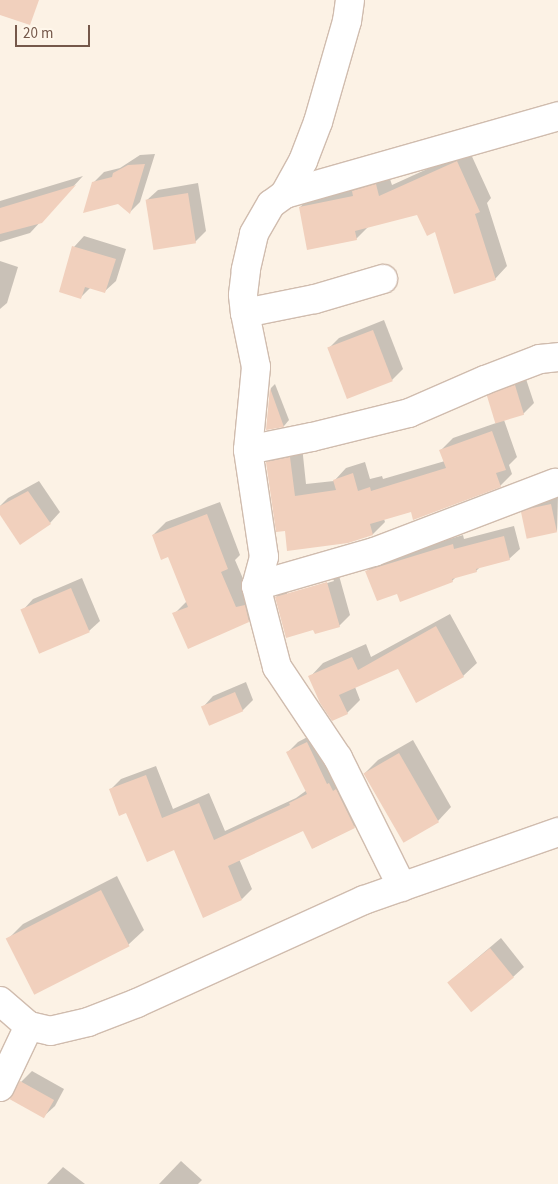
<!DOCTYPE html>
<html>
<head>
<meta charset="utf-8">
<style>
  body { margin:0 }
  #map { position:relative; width:558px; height:1184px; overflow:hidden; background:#fcf2e5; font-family:"Source Sans 3",sans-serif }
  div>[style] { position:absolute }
  .shadow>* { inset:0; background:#0003 }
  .building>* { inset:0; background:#f1d0bd; transform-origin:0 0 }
  .roads { filter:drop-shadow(1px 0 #d0bcae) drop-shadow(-1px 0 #d0bcae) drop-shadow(0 1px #d0bcae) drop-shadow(0 -1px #d0bcae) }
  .minor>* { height:28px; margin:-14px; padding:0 14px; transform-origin:14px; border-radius:14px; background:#fff }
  span { translate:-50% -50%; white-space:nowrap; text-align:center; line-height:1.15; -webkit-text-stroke:5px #fff7eb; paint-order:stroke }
  .scale { position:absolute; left:15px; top:25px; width:75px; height:22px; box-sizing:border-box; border:2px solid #75584a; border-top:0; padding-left:6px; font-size:15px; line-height:18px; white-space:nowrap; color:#75584a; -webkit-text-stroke:4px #fff7eb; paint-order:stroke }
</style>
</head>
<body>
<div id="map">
  <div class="shadow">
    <i style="clip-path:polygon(469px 150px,491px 198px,487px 203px,507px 266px,495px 279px,418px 213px,369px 226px,356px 239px,300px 207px,313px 195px,388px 173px,392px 185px)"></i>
    <i style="clip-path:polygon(155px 154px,140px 202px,130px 212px,93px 183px,104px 172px,120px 168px,140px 155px)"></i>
    <i style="clip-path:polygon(83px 176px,30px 233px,0 242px,0 201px)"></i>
    <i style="clip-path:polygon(198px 183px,206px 231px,195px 242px,147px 200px,158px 190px)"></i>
    <i style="clip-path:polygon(84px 236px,126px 249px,116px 281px,105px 291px,91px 287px,81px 297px,74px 247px)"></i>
    <i style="clip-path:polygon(0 261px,18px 267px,7px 303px,0 309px)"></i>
    <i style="clip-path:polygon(384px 320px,403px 369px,392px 380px,328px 349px,339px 338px)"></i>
    <i style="clip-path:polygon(525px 376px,534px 403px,523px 414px,504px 420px,517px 457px,509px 465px,512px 474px,500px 486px,384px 519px,385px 522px,373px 534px,286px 530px,267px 463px,279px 451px,302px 446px,306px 484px,334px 481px,346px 468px,365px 462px,370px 479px,382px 476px,383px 479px,445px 461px,441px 450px,453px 438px,496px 423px,489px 396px,499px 386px)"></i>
    <i style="clip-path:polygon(275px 384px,289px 420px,284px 426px,267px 429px,271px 388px)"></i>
    <i style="clip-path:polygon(39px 481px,60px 512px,50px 523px,0 513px,0 506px,8px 498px)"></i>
    <i style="clip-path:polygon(558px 495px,557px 531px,522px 513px,533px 502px)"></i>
    <i style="clip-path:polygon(220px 502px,240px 555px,235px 560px,250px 595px,262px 608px,248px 621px,174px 614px,187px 601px,169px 556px,153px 535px,166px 522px)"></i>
    <i style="clip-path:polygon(514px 526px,520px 549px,509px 559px,481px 566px,476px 571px,456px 577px,452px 581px,398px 592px,367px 571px,377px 561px,463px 535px,464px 539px)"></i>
    <i style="clip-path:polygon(evenodd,338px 572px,350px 615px,339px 626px,314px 629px,276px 597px,287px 587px,338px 572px,333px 579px,334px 581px,287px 595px,287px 592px,333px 579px)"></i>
    <i style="clip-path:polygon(82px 578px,100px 621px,89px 631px,23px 610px,33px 599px)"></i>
    <i style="clip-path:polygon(450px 614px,477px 663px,463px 676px,398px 668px,355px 687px,360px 700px,347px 713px,310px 677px,323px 663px,366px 644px,371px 657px)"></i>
    <i style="clip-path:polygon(246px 682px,253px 700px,243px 710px,203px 707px,213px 696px)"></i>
    <i style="clip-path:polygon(317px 732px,365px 816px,354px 827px,313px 848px,304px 829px,239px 859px,252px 889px,242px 899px,127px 812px,111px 789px,121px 779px,156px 766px,173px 809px,209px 793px,225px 831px,296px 798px,307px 790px,288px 752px,298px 742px)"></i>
    <i style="clip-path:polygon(413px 740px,451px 807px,438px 821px,365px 773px,378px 760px)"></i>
    <i style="clip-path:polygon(117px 876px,144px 930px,128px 945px,8px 939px,23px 924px)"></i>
    <i style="clip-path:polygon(501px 938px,524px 967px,513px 977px,449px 982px)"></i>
    <i style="clip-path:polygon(32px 1071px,64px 1089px,55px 1106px,44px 1116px,11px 1098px,21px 1082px)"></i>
    <i style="clip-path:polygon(181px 1161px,202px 1180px,198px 1184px,159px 1184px)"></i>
    <i style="clip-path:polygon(63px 1167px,85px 1184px,47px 1184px)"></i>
  </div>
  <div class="building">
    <i style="clip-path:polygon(0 0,39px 0,30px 25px,0 15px)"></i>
    <i style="clip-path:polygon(457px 161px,480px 212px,475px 214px,496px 280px,454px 294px,435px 232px,427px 236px,417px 215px,355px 231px,357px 240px,307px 250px,299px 207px,353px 196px,352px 191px,376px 184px,379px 196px)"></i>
    <i style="clip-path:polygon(145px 164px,130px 214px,118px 204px,83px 213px,92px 182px,112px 177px,113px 173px,128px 165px)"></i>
    <i style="clip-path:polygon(76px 185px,42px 223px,0 234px,0 208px)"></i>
    <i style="left:188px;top:193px;width:51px;height:43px;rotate:81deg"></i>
    <i style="clip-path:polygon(72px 246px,116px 259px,105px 293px,85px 287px,81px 299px,59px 292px)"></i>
    <i style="left:373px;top:330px;width:55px;height:49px;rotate:69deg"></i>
    <i style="left:515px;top:385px;width:31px;height:30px;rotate:73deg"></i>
    <i style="clip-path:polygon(270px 388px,284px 427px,266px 430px)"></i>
    <i style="clip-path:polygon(492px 431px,506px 470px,496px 473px,501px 487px,413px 520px,411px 512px,370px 524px,373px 535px,348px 543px,287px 551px,285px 531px,276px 532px,266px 462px,290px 457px,295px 496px,336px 490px,333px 480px,353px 473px,358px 491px,370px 487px,371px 491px,446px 468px,439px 450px)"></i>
    <i style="clip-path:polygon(28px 491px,51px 524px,20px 545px,0 515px,0 506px)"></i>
    <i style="left:551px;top:504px;width:29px;height:31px;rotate:78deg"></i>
    <i style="clip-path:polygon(207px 514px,228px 569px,221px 572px,236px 607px,245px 605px,249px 622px,188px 649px,172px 613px,188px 607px,168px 557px,161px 560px,152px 535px)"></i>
    <i style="clip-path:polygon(504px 536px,510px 560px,476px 569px,477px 572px,452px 579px,453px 582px,400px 602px,397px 594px,377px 601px,365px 571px,453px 544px,454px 549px)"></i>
    <i style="clip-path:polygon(327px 582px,340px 627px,315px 634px,313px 630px,286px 638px,275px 597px)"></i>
    <i style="left:71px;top:588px;width:48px;height:55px;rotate:67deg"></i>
    <i style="clip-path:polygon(436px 626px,464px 677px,416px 703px,398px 669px,339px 695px,348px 714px,332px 721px,320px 703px,308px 676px,352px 657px,358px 670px)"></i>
    <i style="left:235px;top:692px;width:21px;height:37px;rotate:67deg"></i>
    <i style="clip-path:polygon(307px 742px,327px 784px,329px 783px,333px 791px,336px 789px,355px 828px,312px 849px,303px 831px,228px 866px,242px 900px,203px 918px,174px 850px,147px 862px,126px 813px,119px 816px,109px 789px,146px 775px,162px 818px,199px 803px,214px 840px,290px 805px,289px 803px,307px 794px,286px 752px)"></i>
    <i style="left:399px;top:753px;width:80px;height:41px;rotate:60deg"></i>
    <i style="left:101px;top:890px;width:63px;height:107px;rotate:63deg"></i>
    <i style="left:490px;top:948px;width:38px;height:55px;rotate:51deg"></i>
    <i style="left:20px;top:1081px;width:39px;height:21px;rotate:29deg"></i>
  </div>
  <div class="roads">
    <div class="minor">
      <i style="left:350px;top:0;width:21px;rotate:98deg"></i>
      <i style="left:347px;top:21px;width:105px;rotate:106deg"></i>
      <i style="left:318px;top:122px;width:42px;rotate:111deg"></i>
      <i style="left:303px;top:161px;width:38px;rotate:119deg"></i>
      <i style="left:285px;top:194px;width:17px;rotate:144deg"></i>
      <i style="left:271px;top:204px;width:34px;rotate:120deg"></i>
      <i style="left:254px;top:234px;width:37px;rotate:103deg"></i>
      <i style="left:246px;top:270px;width:25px;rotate:97deg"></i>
      <i style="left:243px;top:295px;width:18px;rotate:84deg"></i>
      <i style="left:245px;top:313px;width:55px;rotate:78.5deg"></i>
      <i style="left:256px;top:367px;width:83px;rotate:95.5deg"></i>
      <i style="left:248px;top:450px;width:108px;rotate:81.5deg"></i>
      <i style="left:264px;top:557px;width:30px;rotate:105deg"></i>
      <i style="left:256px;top:586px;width:84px;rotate:75.5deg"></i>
      <i style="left:277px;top:667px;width:110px;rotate:56.2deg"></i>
      <i style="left:338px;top:758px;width:144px;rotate:63.6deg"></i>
      <i style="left:285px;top:194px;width:284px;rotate:-15.9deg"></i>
      <i style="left:245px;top:313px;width:71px;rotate:-11.3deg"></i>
      <i style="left:315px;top:299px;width:71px;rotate:-16.4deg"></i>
      <i style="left:248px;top:450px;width:65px;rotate:-11.5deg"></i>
      <i style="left:312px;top:437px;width:100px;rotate:-13.9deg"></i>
      <i style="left:409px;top:413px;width:83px;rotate:-23.5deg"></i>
      <i style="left:485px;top:380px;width:59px;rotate:-20.9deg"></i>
      <i style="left:540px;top:359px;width:18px;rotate:-6deg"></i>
      <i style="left:256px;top:586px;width:123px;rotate:-16.1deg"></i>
      <i style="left:374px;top:552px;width:194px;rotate:-20.9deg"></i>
      <i style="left:0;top:1001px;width:38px;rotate:41deg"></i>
      <i style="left:0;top:1087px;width:68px;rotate:-64.6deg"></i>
      <i style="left:29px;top:1026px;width:22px;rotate:13deg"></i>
      <i style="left:50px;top:1031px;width:39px;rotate:-13deg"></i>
      <i style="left:88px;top:1022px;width:53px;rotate:-21.2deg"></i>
      <i style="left:137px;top:1003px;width:249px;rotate:-24.4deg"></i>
      <i style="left:364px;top:900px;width:206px;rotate:-19.3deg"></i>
    </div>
  </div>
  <div class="scale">20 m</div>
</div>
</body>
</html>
